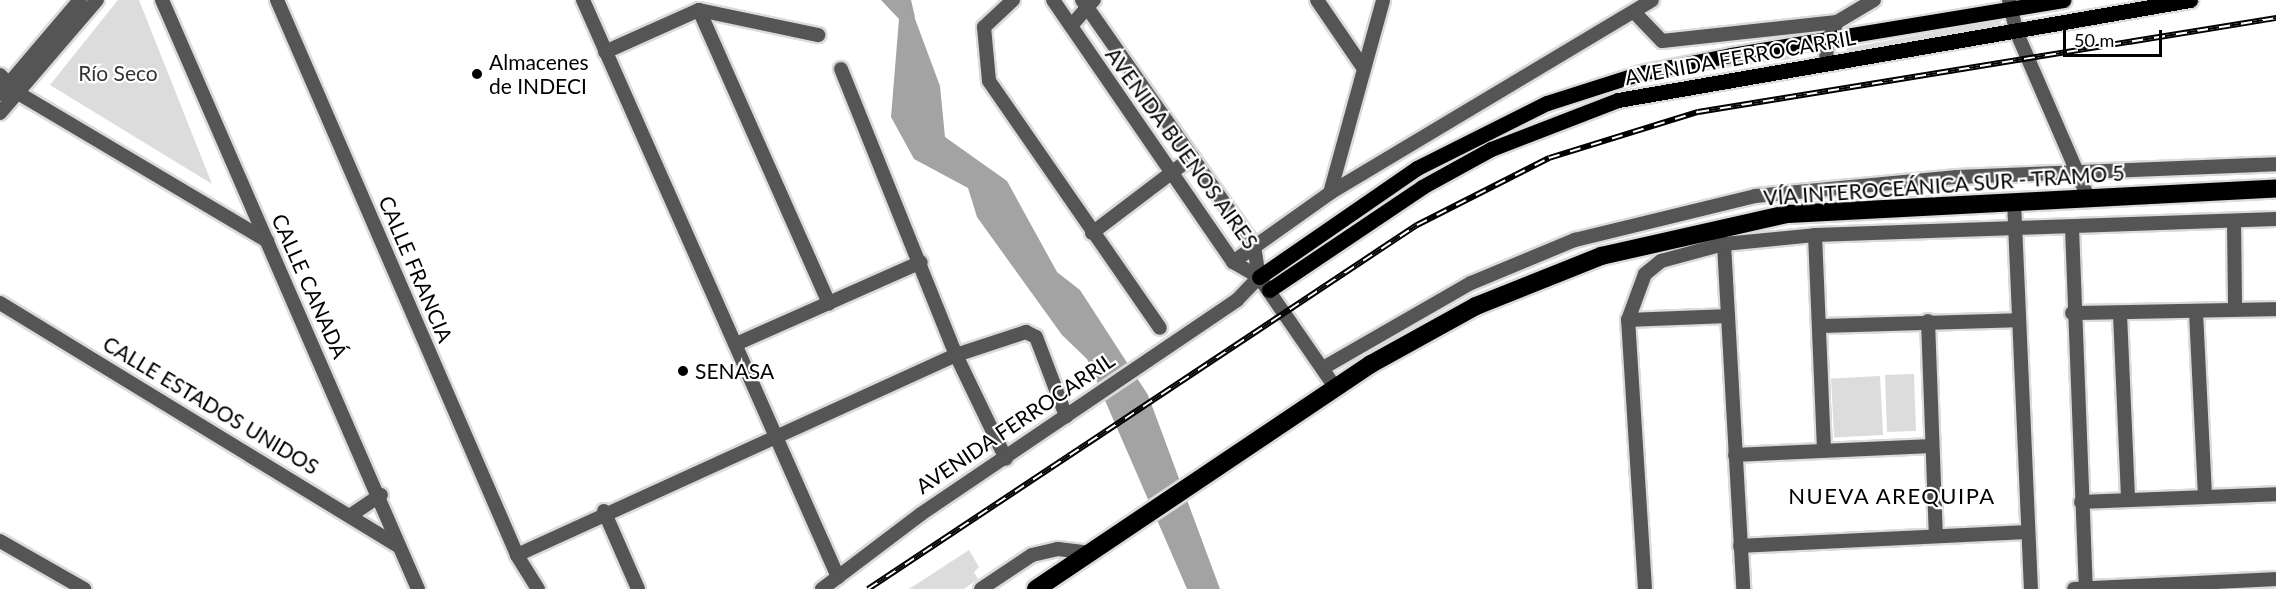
<!DOCTYPE html>
<html>
<head>
<meta charset="utf-8">
<style>
  body { margin:0 }
  #map { position:relative; width:2276px; height:589px; overflow:hidden; background:#fff; font-family:Lato,sans-serif }
  div>[style] { position:absolute }
  .green>* { inset:0; background:#dcdcdc; transform-origin:0 0 }
  .water>* { inset:0; background:#a3a3a3 }
  .stream>* { height:4px; margin:-2px; padding:0 2px; transform-origin:2px; border-radius:2px; background:#a3a3a3 }
  .roads { filter:drop-shadow(2px 0 #dbdbdb) drop-shadow(-2px 0 #dbdbdb) drop-shadow(0 2px #dbdbdb) drop-shadow(0 -2px #dbdbdb) }
  .minor>* { height:14px; margin:-7px; padding:0 7px; transform-origin:7px; border-radius:7px; background:#555 }
  .major>* { height:15px; margin:-7.5px; padding:0 7.5px; transform-origin:7.5px; border-radius:7.5px; background:#000 }
  .highway>* { height:18px; margin:-9px; padding:0 9px; transform-origin:9px; border-radius:9px; background:#000 }
  .rail>* { height:6px; margin-top:-3px; transform-origin:0; background:repeating-linear-gradient(90deg,#fff 0 11px,#000 0 22px); box-sizing:border-box; border-block:2px solid #000 }
  .dots>* { width:16px; height:16px; translate:-50% -50%; box-sizing:border-box; border:3px solid #fff; border-radius:50% }
  span { translate:-50% -50%; white-space:nowrap; text-align:center; line-height:1.15; -webkit-text-stroke:4.5px #fff; paint-order:stroke }
  .street-label { font-size:21px; color:#000 }
  .poi-label { font-size:21px; color:#000 }
  .left { translate:0 -50%; text-align:left }
  .park-label { font-size:21px; color:#333 }
  .neighbourhood-label { font-size:22px; color:#000; letter-spacing:1.5px }
  .scale { position:absolute; left:2063px; top:30px; width:99px; height:27px; box-sizing:border-box; border:3px solid #000; border-top:0; padding-left:8px; font-size:18px; line-height:21px; white-space:nowrap; color:#000; -webkit-text-stroke:4px #fff; paint-order:stroke }
</style>
</head>
<body>
<div id="map">
  <div class="green">
    <i style="clip-path:polygon(118px 0,139px 0,212px 184px,50px 85px)"></i>
    <i style="clip-path:polygon(2001px 20px,2001px 26px,1847px 52px,1846px 48px)"></i>
    <i style="clip-path:polygon(1798px 53px,1798px 58px,1682px 74px,1689px 71px)"></i>
    <i style="left:1914px;top:374px;width:57px;height:29px;rotate:88deg"></i>
    <i style="left:1880px;top:376px;width:59px;height:49px;rotate:87deg"></i>
    <i style="clip-path:polygon(969px 550px,979px 567px,974px 572px,978px 579px,964px 589px,909px 589px)"></i>
  </div>
  <div class="water">
    <i style="clip-path:polygon(881px 0,908px 0,940px 86px,945px 137px,1007px 181px,1057px 272px,1080px 290px,1148px 395px,1220px 589px,1187px 589px,1087px 359px,1062px 335px,977px 217px,968px 188px,914px 159px,891px 117px,899px 19px)"></i>
  </div>
  <div class="stream">
    <i style="left:909px;top:0;width:17px;rotate:77deg"></i>
  </div>
  <div class="roads">
    <div class="minor">
      <i style="left:162px;top:0;width:642px;rotate:66.51deg"></i>
      <i style="left:277px;top:0;width:605px;rotate:66.61deg"></i>
      <i style="left:583px;top:0;width:631px;rotate:66.16deg"></i>
      <i style="left:1013px;top:0;width:40px;rotate:137deg"></i>
      <i style="left:984px;top:27px;width:54px;rotate:84.7deg"></i>
      <i style="left:989px;top:81px;width:300px;rotate:55.3deg"></i>
      <i style="left:1053px;top:0;width:318px;rotate:55.5deg"></i>
      <i style="left:1233px;top:262px;width:30px;rotate:30deg"></i>
      <i style="left:1259px;top:277px;width:134px;rotate:55.4deg"></i>
      <i style="left:1082px;top:0;width:300px;rotate:55deg"></i>
      <i style="left:1254px;top:246px;width:31px;rotate:81deg"></i>
      <i style="left:1317px;top:0;width:83px;rotate:55.7deg"></i>
      <i style="left:2009px;top:0;width:32px;rotate:77deg"></i>
      <i style="left:2016px;top:31px;width:181px;rotate:66.6deg"></i>
      <i style="left:699px;top:10px;width:321px;rotate:66.1deg"></i>
      <i style="left:1634px;top:12px;width:40px;rotate:46deg"></i>
      <i style="left:1662px;top:41px;width:176px;rotate:-6.2deg"></i>
      <i style="left:1071px;top:26px;width:35px;rotate:-49deg"></i>
      <i style="left:605px;top:52px;width:103px;rotate:-24.1deg"></i>
      <i style="left:699px;top:10px;width:122px;rotate:11.9deg"></i>
      <i style="left:1826px;top:62px;width:20px;rotate:-87deg"></i>
      <i style="left:1827px;top:42px;width:22px;rotate:-63deg"></i>
      <i style="left:1837px;top:22px;width:43px;rotate:-30.7deg"></i>
      <i style="left:841px;top:69px;width:308px;rotate:68.1deg"></i>
      <i style="left:956px;top:355px;width:115px;rotate:64.3deg"></i>
      <i style="left:0;top:75px;width:25px;rotate:45deg"></i>
      <i style="left:18px;top:93px;width:290px;rotate:30.7deg"></i>
      <i style="left:0;top:94px;width:123px;rotate:-49.6deg"></i>
      <i style="left:0;top:113px;width:149px;rotate:-49.4deg"></i>
      <i style="left:1330px;top:193px;width:200px;rotate:-74.6deg"></i>
      <i style="left:2014px;top:201px;width:388px;rotate:87.5deg"></i>
      <i style="left:2234px;top:221px;width:86px;rotate:89.3deg"></i>
      <i style="left:2072px;top:228px;width:360px;rotate:87.8deg"></i>
      <i style="left:1092px;top:233px;width:126px;rotate:-37.2deg"></i>
      <i style="left:1815px;top:235px;width:214px;rotate:87.6deg"></i>
      <i style="left:1724px;top:244px;width:346px;rotate:86.8deg"></i>
      <i style="left:1233px;top:262px;width:119px;rotate:-35.4deg"></i>
      <i style="left:1330px;top:193px;width:375px;rotate:-30.9deg"></i>
      <i style="left:0;top:303px;width:466px;rotate:31.4deg"></i>
      <i style="left:2196px;top:312px;width:185px;rotate:87.2deg"></i>
      <i style="left:2072px;top:313px;width:204px;rotate:-1.1deg"></i>
      <i style="left:2120px;top:314px;width:186px;rotate:87.5deg"></i>
      <i style="left:1628px;top:320px;width:100px;rotate:-2.3deg"></i>
      <i style="left:1928px;top:321px;width:215px;rotate:87.9deg"></i>
      <i style="left:1820px;top:326px;width:198px;rotate:-1.7deg"></i>
      <i style="left:736px;top:344px;width:202px;rotate:-23.9deg"></i>
      <i style="left:1323px;top:368px;width:171px;rotate:-29.9deg"></i>
      <i style="left:1471px;top:283px;width:113px;rotate:-22.5deg"></i>
      <i style="left:1575px;top:240px;width:185px;rotate:-13.7deg"></i>
      <i style="left:1755px;top:196px;width:203px;rotate:-5.4deg"></i>
      <i style="left:1957px;top:177px;width:319px;rotate:-2.3deg"></i>
      <i style="left:1735px;top:455px;width:196px;rotate:-2.6deg"></i>
      <i style="left:2081px;top:502px;width:195px;rotate:-2.3deg"></i>
      <i style="left:604px;top:511px;width:85px;rotate:66.4deg"></i>
      <i style="left:351px;top:515px;width:36px;rotate:-34deg"></i>
      <i style="left:0;top:541px;width:97px;rotate:29.7deg"></i>
      <i style="left:1740px;top:546px;width:286px;rotate:-2.8deg"></i>
      <i style="left:538px;top:589px;width:40px;rotate:-122deg"></i>
      <i style="left:517px;top:555px;width:482px;rotate:-24.5deg"></i>
      <i style="left:956px;top:355px;width:74px;rotate:-18.2deg"></i>
      <i style="left:1026px;top:332px;width:11px;rotate:27deg"></i>
      <i style="left:1036px;top:337px;width:85px;rotate:69.2deg"></i>
      <i style="left:822px;top:589px;width:124px;rotate:-37.1deg"></i>
      <i style="left:921px;top:514px;width:382px;rotate:-34.1deg"></i>
      <i style="left:1237px;top:300px;width:32px;rotate:-46deg"></i>
      <i style="left:981px;top:589px;width:61px;rotate:-33.7deg"></i>
      <i style="left:1032px;top:555px;width:27px;rotate:-13deg"></i>
      <i style="left:1058px;top:549px;width:33px;rotate:7deg"></i>
      <i style="left:1645px;top:589px;width:270px;rotate:-93.6deg"></i>
      <i style="left:1628px;top:320px;width:49px;rotate:-69.7deg"></i>
      <i style="left:1645px;top:274px;width:21px;rotate:-39deg"></i>
      <i style="left:1661px;top:261px;width:65px;rotate:-15.1deg"></i>
      <i style="left:1724px;top:244px;width:91px;rotate:-5.6deg"></i>
      <i style="left:1815px;top:235px;width:461px;rotate:-2deg"></i>
      <i style="left:2074px;top:589px;width:202px;rotate:-2.8deg"></i>
    </div>
    <div class="major">
      <i style="left:1259px;top:277px;width:192px;rotate:-34.6deg"></i>
      <i style="left:1417px;top:168px;width:145px;rotate:-26.6deg"></i>
      <i style="left:1547px;top:103px;width:99px;rotate:-17.7deg"></i>
      <i style="left:1641px;top:73px;width:92px;rotate:-11.3deg"></i>
      <i style="left:1731px;top:55px;width:337px;rotate:-9.4deg"></i>
      <i style="left:1269px;top:290px;width:184px;rotate:-33.9deg"></i>
      <i style="left:1422px;top:187px;width:79px;rotate:-28.8deg"></i>
      <i style="left:1491px;top:149px;width:136px;rotate:-21.1deg"></i>
      <i style="left:1618px;top:100px;width:581px;rotate:-9.92deg"></i>
    </div>
    <div class="highway">
      <i style="left:1036px;top:589px;width:404px;rotate:-33.9deg"></i>
      <i style="left:1371px;top:364px;width:120px;rotate:-28.9deg"></i>
      <i style="left:1476px;top:306px;width:135px;rotate:-21.8deg"></i>
      <i style="left:1601px;top:256px;width:192px;rotate:-12.7deg"></i>
      <i style="left:1788px;top:214px;width:489px;rotate:-3deg"></i>
    </div>
  </div>
  <div class="rail">
    <i style="left:868px;top:589px;width:659px;rotate:-33.55deg"></i>
    <i style="left:1417px;top:225px;width:148px;rotate:-26.9deg"></i>
    <i style="left:1549px;top:158px;width:156px;rotate:-17.2deg"></i>
    <i style="left:1698px;top:112px;width:586px;rotate:-9.24deg"></i>
  </div>
  <div class="dots">
    <i style="left:477px;top:74px;background:#000"></i>
    <i style="left:683px;top:371px;background:#000"></i>
  </div>
  <div class="street-label">
    <span style="left:1740px;top:57px;rotate:-10deg">AVENIDA FERROCARRIL</span>
    <span style="left:1182px;top:148px;rotate:54deg">AVENIDA BUENOS AIRES</span>
    <span style="left:1944px;top:185px;rotate:-4deg">VÍA INTEROCEÁNICA SUR - TRAMO 5</span>
    <span style="left:416px;top:269px;rotate:67deg">CALLE FRANCIA</span>
    <span style="left:310px;top:286px;rotate:66deg">CALLE CANADÁ</span>
    <span style="left:211px;top:405px;rotate:31deg">CALLE ESTADOS UNIDOS</span>
    <span style="left:1015px;top:423px;rotate:-34deg">AVENIDA FERROCARRIL</span>
  </div>
  <div class="poi-label">
    <span class="left" style="left:489px;top:74px">Almacenes<br>de INDECI</span>
    <span class="left" style="left:695px;top:371px">SENASA</span>
  </div>
  <div class="park-label">
    <span style="left:118px;top:73px">Río Seco</span>
  </div>
  <div class="neighbourhood-label">
    <span style="left:1892px;top:496px">NUEVA AREQUIPA</span>
  </div>
  <div class="scale">50 m</div>
</div>
</body>
</html>
